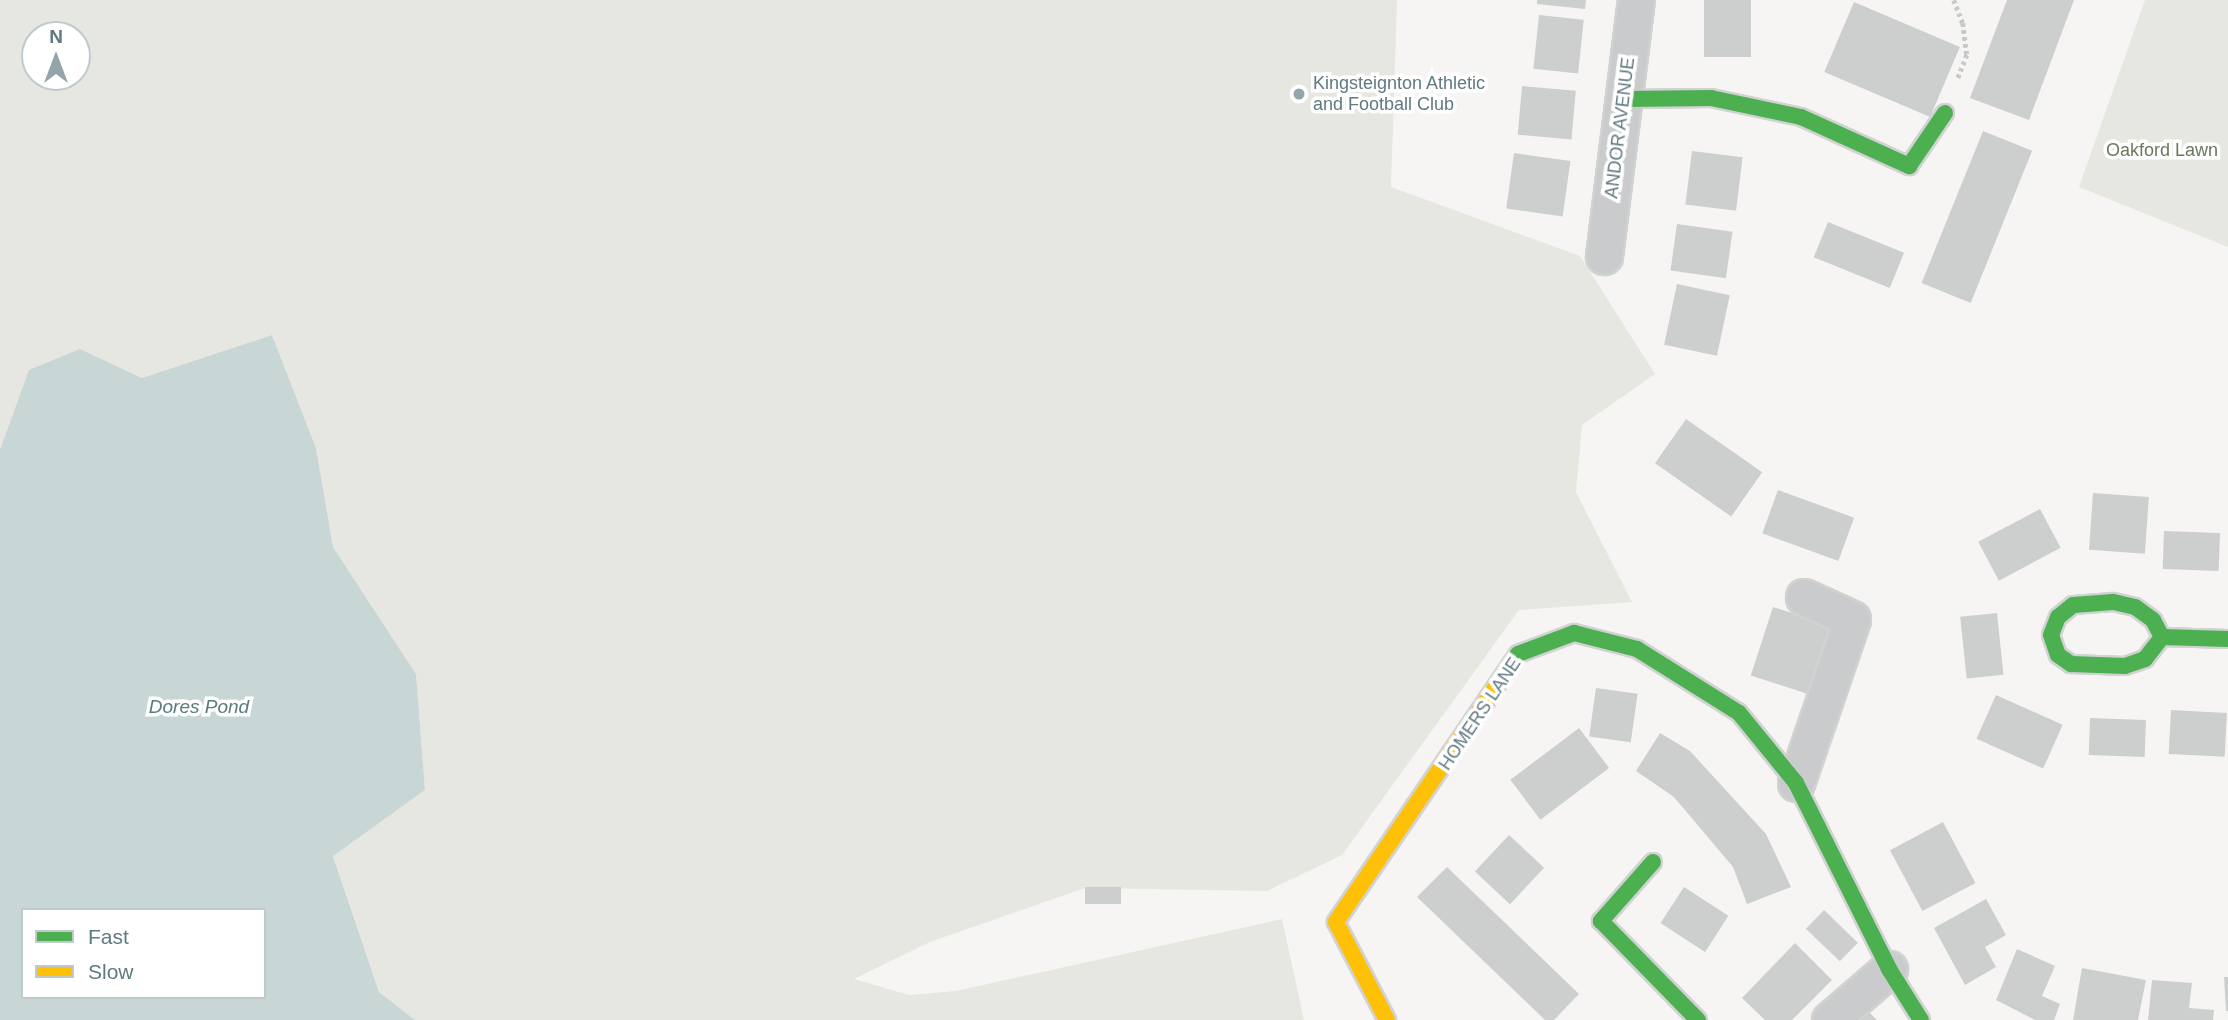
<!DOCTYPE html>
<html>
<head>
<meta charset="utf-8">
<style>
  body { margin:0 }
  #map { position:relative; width:2228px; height:1020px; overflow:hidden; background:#f6f5f4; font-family:Arial,sans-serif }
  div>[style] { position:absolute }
  .green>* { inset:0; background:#e6e7e1 }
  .water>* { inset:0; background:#c8d6d5 }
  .building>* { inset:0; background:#cdcfcf; transform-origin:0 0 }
  .path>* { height:4.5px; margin-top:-2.25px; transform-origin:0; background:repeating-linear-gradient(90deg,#c8caca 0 3.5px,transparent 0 7px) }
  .roads { filter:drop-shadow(2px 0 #d1d2d2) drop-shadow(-2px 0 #d1d2d2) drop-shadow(0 2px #d1d2d2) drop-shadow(0 -2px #d1d2d2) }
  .street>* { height:35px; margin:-17.5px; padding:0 17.5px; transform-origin:17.5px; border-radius:17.5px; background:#cacbcc }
  .fast>* { height:16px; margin:-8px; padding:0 8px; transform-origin:8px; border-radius:8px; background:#4caf50 }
  .slow>* { height:16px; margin:-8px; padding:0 8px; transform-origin:8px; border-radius:8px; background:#ffc107 }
  .dots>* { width:19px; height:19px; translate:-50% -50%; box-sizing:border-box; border:4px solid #fff; border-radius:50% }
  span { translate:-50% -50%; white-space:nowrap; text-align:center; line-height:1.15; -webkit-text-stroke:7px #fff; paint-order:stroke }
  .poi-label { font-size:18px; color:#5f7a81 }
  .left { translate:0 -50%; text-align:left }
  .street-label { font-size:18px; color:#5f7a81 }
  .park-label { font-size:18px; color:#69795e }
  .water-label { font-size:19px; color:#5a7c7c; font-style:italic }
  .legend { position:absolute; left:21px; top:908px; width:245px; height:91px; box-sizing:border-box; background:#fff; border:2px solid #bfcacd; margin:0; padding:9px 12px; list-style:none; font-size:21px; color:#5f7a81 }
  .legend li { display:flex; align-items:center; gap:14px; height:35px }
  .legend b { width:35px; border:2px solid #bfcacd }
  .north { position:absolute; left:21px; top:21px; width:70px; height:70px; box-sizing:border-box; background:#fff; border:2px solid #bfcacd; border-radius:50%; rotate:0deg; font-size:19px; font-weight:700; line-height:28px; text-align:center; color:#5f7a81 }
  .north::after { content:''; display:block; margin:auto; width:24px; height:32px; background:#94a5a9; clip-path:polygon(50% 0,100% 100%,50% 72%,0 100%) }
</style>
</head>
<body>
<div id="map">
  <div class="green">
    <i style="clip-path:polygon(evenodd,0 0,1397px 0,1391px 187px,1580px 256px,1655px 374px,1582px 425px,1576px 492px,1632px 602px,1519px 610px,1342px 855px,1267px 891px,1085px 888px,930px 942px,854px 979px,909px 995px,956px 991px,1282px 919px,1304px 1020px,415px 1020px,379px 992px,333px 855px,425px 790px,416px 674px,333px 547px,316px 448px,272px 335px,142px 378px,80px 349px,0 450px,0 0,35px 35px,77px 35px,77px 77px,35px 77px,35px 35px)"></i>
    <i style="clip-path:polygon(2145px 0,2228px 0,2228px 247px,2079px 187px)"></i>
  </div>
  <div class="water">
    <i style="clip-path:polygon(evenodd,272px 335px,316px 448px,333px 547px,416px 674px,425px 790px,333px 856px,379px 992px,415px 1020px,0 1020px,0 450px,29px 370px,80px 349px,142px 378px,272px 335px,23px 910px,264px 910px,264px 997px,23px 997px,23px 910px)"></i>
  </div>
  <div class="building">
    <i style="clip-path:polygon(1537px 0,1586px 0,1585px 9px,1537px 4px)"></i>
    <i style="left:1704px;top:0;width:47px;height:57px"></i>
    <i style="clip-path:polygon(2007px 0,2074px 0,2029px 120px,1970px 98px)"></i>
    <i style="left:1854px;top:2px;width:115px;height:76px;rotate:23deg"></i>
    <i style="left:1539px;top:15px;width:45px;height:54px;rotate:6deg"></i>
    <i style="left:1522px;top:86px;width:54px;height:49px;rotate:5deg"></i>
    <i style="left:1983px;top:131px;width:53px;height:164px;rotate:22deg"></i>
    <i style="left:1692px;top:151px;width:51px;height:54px;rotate:7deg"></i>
    <i style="left:1514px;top:153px;width:57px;height:56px;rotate:8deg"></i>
    <i style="left:1828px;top:222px;width:82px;height:38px;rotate:22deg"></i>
    <i style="left:1677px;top:224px;width:56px;height:47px;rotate:8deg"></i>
    <i style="left:1677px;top:284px;width:54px;height:62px;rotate:12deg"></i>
    <i style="left:1686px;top:419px;width:93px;height:54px;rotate:35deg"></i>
    <i style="left:1778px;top:490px;width:81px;height:46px;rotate:20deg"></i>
    <i style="left:2093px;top:493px;width:56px;height:57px;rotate:4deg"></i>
    <i style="left:2040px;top:509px;width:44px;height:70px;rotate:62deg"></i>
    <i style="left:2164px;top:531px;width:56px;height:38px;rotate:2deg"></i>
    <i style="left:1773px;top:607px;width:60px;height:72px;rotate:18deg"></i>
    <i style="left:1997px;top:613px;width:62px;height:37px;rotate:84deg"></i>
    <i style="left:1596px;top:688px;width:42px;height:49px;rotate:8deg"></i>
    <i style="left:1996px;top:695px;width:73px;height:48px;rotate:24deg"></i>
    <i style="left:2171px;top:710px;width:56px;height:44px;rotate:3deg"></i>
    <i style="left:2090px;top:718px;width:56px;height:37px;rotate:2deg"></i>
    <i style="left:1579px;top:728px;width:50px;height:86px;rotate:53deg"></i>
    <i style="clip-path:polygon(1660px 733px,1690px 751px,1766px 834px,1791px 887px,1747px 904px,1733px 867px,1674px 797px,1636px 771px)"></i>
    <i style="left:1943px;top:822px;width:69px;height:60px;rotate:62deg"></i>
    <i style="left:1509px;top:835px;width:48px;height:50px;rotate:43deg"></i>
    <i style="clip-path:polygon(1447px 867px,1579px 994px,1554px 1020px,1545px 1020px,1417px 897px)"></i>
    <i style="left:1121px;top:887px;width:17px;height:36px;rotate:90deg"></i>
    <i style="left:1684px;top:887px;width:53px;height:43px;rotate:33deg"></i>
    <i style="clip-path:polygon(1986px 899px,2006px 935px,1985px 947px,1996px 967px,1965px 985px,1934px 928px)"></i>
    <i style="left:1824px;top:910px;width:47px;height:26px;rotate:44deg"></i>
    <i style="clip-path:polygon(1795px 943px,1832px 980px,1792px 1020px,1765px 1020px,1742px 998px)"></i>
    <i style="clip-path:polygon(2017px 949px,2055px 966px,2042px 996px,2060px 1004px,2054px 1020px,2035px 1020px,1996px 1000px)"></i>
    <i style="clip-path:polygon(2082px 968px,2146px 980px,2138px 1020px,2073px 1020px)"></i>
    <i style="clip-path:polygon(2224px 977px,2228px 977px,2228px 1011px,2226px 1011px)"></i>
    <i style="clip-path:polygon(2152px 980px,2192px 983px,2189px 1008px,2214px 1010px,2213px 1020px,2148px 1020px)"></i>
    <i style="clip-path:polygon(1867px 1010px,1877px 1020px,1857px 1020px)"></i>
  </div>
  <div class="path">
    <i style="left:1954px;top:0;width:25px;rotate:69deg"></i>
    <i style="left:1963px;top:23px;width:32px;rotate:83deg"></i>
    <i style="left:1967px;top:55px;width:26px;rotate:111deg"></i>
  </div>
  <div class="roads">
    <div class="street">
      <i style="left:1604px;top:256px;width:258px;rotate:-82.9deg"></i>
      <i style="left:1796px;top:783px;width:173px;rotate:-71.1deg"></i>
      <i style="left:1852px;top:619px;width:53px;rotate:-155.4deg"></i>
      <i style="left:1830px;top:1020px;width:78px;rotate:-40.8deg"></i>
    </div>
    <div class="fast">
      <i style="left:1626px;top:99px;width:85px;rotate:-0.7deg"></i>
      <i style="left:1711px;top:98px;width:92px;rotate:11.9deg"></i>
      <i style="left:1801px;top:117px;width:119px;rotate:24.4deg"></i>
      <i style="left:1909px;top:166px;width:64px;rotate:-55.8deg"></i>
      <i style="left:2162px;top:637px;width:19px;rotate:-118deg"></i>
      <i style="left:2153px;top:620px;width:22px;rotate:-144deg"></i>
      <i style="left:2135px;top:607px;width:23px;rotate:-167deg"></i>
      <i style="left:2113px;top:602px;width:40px;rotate:175.7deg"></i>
      <i style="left:2073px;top:605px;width:19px;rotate:141deg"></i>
      <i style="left:2058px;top:617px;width:19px;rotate:111deg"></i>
      <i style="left:2051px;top:635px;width:21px;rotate:71deg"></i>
      <i style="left:2058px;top:655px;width:16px;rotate:35deg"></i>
      <i style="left:2071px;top:664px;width:54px;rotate:2.1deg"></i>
      <i style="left:2125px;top:666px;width:21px;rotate:-19deg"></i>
      <i style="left:2145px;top:659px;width:28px;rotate:-52deg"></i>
      <i style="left:2162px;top:637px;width:66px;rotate:1.7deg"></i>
      <i style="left:1510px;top:666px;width:14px;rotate:-56deg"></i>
      <i style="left:1518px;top:654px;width:60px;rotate:-20.6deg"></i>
      <i style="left:1574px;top:633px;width:65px;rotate:14.3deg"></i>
      <i style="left:1637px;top:649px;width:120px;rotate:32.1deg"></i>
      <i style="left:1739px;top:713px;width:90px;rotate:50.8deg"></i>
      <i style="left:1796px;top:783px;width:208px;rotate:63.4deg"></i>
      <i style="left:1889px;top:969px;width:60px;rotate:57.9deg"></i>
      <i style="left:1653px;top:862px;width:79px;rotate:131.4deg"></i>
      <i style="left:1601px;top:921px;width:139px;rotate:45.6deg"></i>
    </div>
    <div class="slow">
      <i style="left:1387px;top:1020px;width:110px;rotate:-117.5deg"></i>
      <i style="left:1336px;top:922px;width:310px;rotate:-55.8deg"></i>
    </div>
  </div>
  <div class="dots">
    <i style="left:1299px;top:94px;background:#94a5a9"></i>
  </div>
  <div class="poi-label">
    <span class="left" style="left:1313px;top:94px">Kingsteignton Athletic<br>and Football Club</span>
  </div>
  <div class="street-label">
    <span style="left:1620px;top:128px;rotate:-83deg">ANDOR AVENUE</span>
    <span style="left:1480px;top:714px;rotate:-56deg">HOMERS LANE</span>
  </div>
  <div class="park-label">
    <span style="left:2162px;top:150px">Oakford Lawn</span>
  </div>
  <div class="water-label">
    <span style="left:199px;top:707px">Dores Pond</span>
  </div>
  <ul class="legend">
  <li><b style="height:9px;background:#4caf50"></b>Fast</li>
  <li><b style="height:9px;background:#ffc107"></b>Slow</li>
  </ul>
  <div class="north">N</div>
</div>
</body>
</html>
